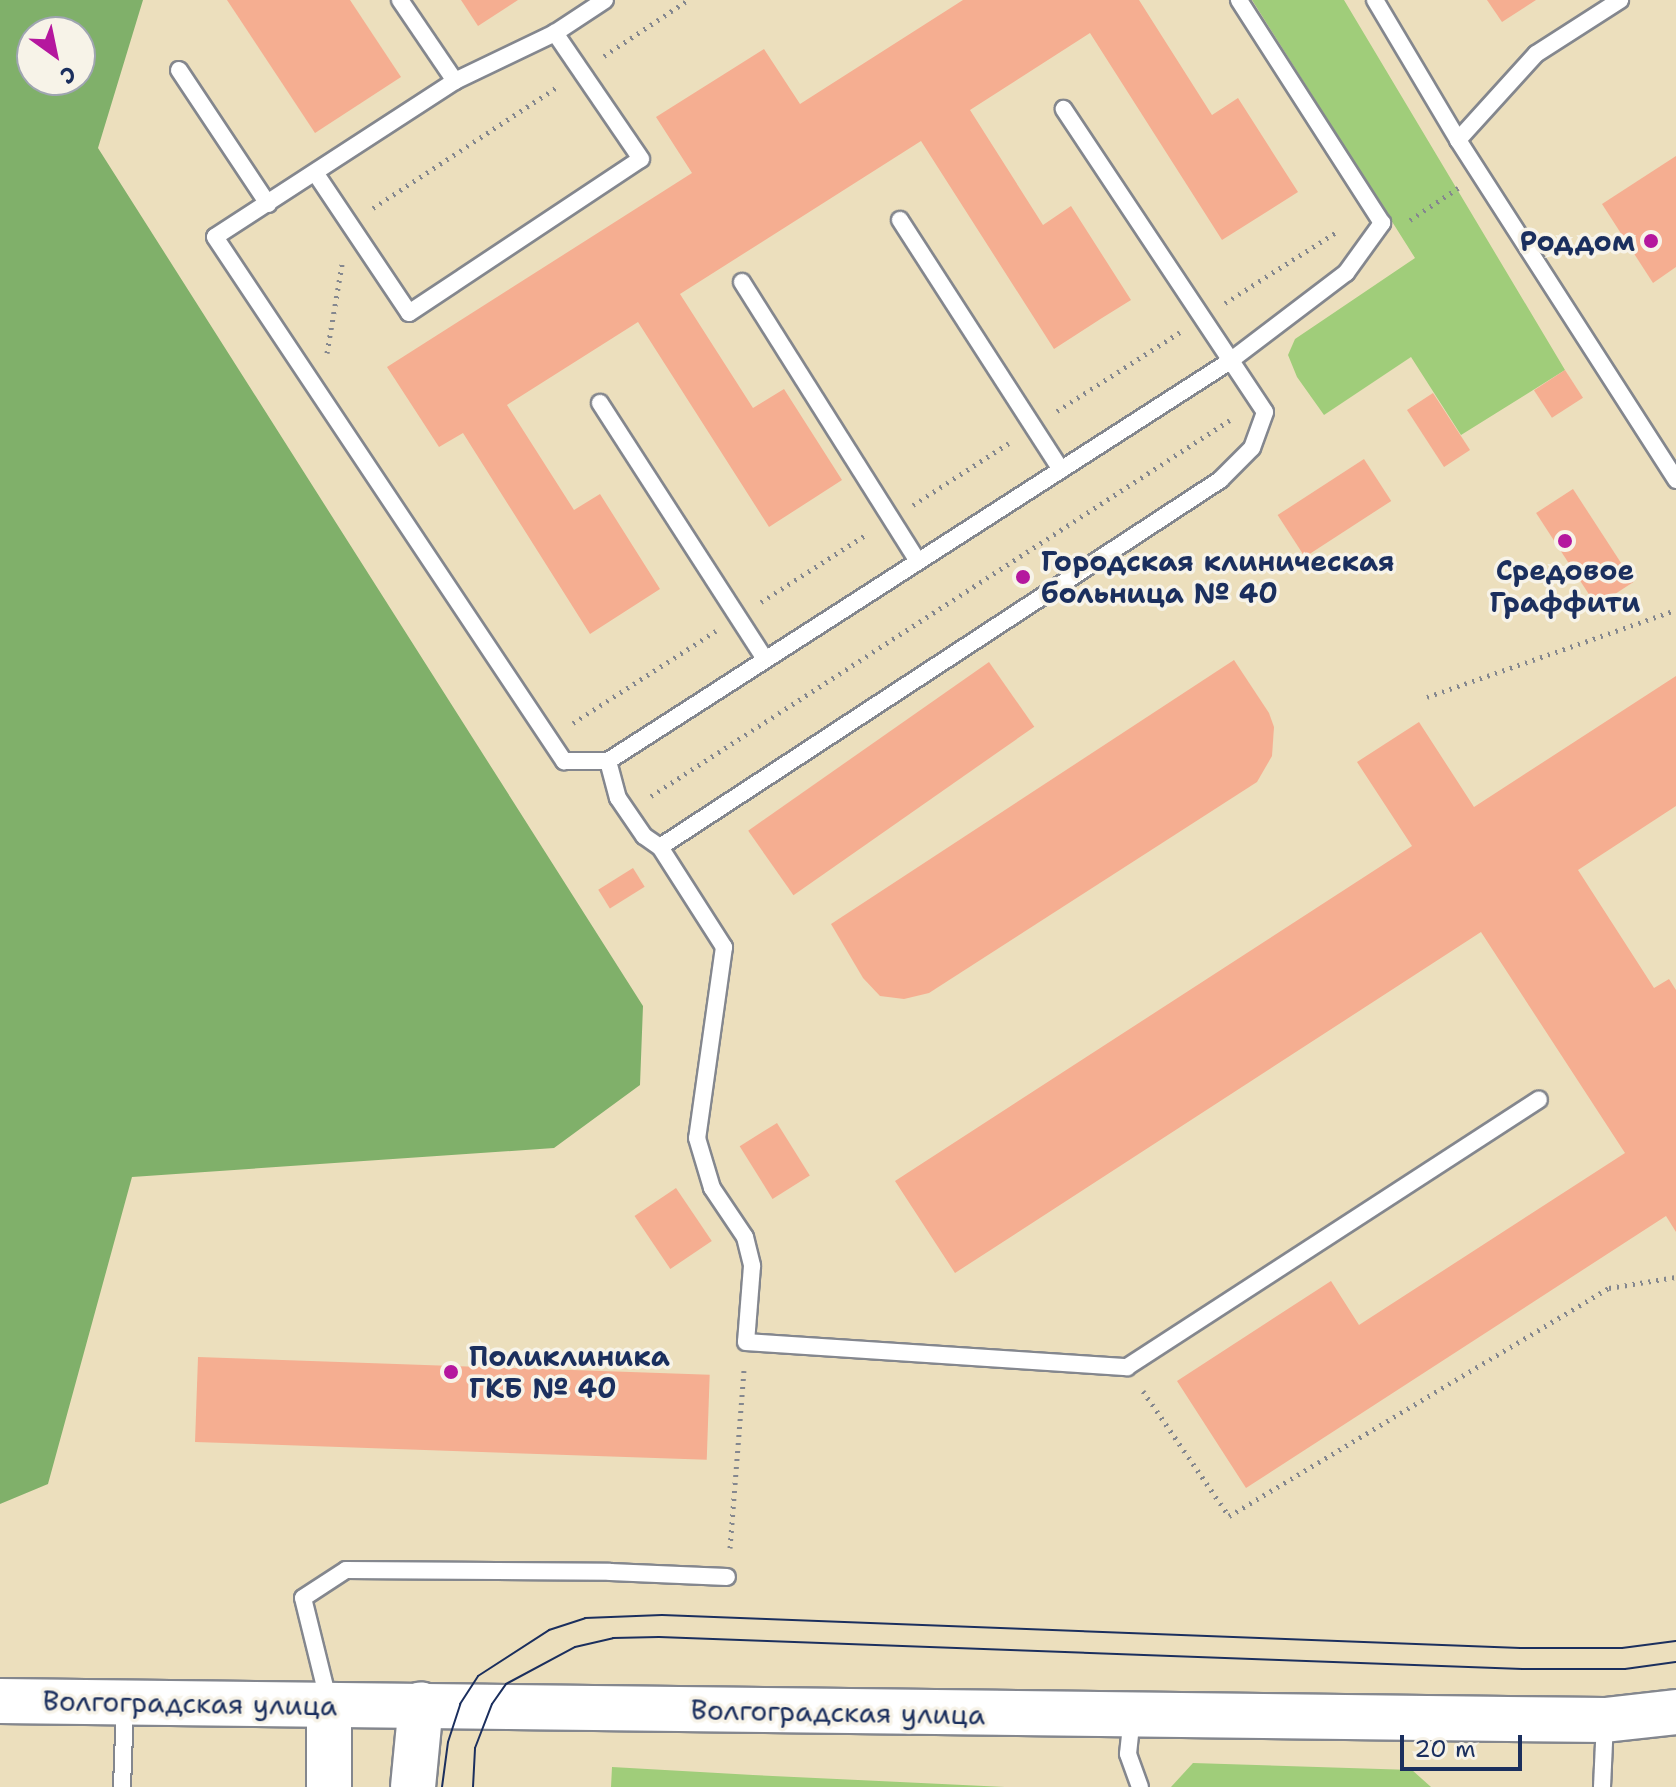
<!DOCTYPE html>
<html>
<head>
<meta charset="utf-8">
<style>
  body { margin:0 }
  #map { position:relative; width:1676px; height:1787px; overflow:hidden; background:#ecdfbd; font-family:"Shantell Sans",sans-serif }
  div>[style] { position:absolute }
  .green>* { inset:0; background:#a0cd7a }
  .forest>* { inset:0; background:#80b06a }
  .building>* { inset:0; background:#f5ae91; transform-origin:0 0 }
  .path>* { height:5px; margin-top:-2.5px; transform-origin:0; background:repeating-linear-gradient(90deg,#84878e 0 2px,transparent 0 8px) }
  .roads { filter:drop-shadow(2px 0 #84878e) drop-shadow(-2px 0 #84878e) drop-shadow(0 2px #84878e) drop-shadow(0 -2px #84878e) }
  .lane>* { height:16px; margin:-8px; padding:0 8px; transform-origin:8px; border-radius:8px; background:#fff }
  .secondary>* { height:44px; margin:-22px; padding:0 22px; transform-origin:22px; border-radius:22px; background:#fff }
  .tram>* { height:2px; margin:-1px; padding:0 1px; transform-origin:1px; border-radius:1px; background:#1b2f5e }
  .dots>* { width:22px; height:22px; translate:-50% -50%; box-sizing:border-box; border:4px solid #f7f3e8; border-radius:50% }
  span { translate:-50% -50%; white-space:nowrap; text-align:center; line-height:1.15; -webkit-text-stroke:7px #f7f3e8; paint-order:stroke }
  .poi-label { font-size:28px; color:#1b2f5e; font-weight:700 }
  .right { translate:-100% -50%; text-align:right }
  .left { translate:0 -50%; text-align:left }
  .street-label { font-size:28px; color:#1b2f5e }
  .north { position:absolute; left:16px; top:16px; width:80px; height:80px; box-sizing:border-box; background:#f7f3e8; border:2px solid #9fa5b1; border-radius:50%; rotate:147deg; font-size:22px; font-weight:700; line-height:32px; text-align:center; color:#1b2f5e }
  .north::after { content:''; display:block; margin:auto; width:28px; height:36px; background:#b5179e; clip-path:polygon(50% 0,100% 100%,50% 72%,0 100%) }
  .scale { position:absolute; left:1400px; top:1735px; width:122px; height:36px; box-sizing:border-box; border:4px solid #1b2f5e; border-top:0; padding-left:10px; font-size:24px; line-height:28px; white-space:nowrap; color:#1b2f5e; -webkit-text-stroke:6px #f7f3e8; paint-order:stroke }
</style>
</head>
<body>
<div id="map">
  <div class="green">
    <i style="clip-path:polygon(1252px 0,1344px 0,1565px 370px,1461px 435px,1411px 357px,1324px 415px,1297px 377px,1288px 355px,1295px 339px,1415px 258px)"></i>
    <i style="clip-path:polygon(1193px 1763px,1412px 1770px,1431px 1787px,1171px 1787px)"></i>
    <i style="clip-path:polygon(612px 1767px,753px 1775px,1005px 1787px,611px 1787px)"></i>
  </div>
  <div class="forest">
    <i style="clip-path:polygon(evenodd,0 0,143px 0,98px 148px,643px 1006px,640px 1085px,554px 1148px,132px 1177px,48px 1484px,0 1504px,0 0,80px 32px,80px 80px,32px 80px,32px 32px,80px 32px)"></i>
  </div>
  <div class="building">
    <i style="clip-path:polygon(227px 0,350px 0,401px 77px,315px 133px)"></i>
    <i style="clip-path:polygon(461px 0,518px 0,478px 26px)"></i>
    <i style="clip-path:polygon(963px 0,1139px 0,1212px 115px,1238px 98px,1298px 192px,1222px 240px,1090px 33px,970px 110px,1043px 225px,1071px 206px,1131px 300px,1102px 318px,1054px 349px,921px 141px,680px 294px,753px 408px,784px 389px,842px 480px,811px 500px,769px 527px,638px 322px,507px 405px,574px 510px,600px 494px,660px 589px,590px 634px,463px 433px,439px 447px,387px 367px,692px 173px,656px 117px,764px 49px,800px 104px)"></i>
    <i style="clip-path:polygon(1487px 0,1536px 0,1502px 22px)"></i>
    <i style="clip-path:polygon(1676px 156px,1676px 267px,1653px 283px,1602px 204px)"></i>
    <i style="left:1565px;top:370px;width:33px;height:37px;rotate:57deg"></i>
    <i style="left:1433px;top:393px;width:68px;height:31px;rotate:57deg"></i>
    <i style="left:1364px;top:459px;width:50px;height:103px;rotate:57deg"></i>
    <i style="left:1573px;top:489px;width:111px;height:44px;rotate:57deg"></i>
    <i style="clip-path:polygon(1234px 660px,1269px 713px,1274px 727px,1272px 756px,1257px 782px,929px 993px,904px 999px,880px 996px,863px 978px,831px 924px)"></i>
    <i style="left:989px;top:662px;width:79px;height:294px;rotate:55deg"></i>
    <i style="clip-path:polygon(1676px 676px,1676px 806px,1578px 870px,1654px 988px,1669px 979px,1676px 990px,1676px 1232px,1666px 1216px,1246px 1488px,1177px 1381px,1331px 1281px,1359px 1325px,1625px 1153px,1481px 932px,955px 1273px,895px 1181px,1412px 846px,1357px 762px,1419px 722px,1474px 807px)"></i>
    <i style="left:633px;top:868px;width:22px;height:41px;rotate:58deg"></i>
    <i style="left:777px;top:1123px;width:62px;height:44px;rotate:58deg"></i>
    <i style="left:676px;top:1188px;width:64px;height:50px;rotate:56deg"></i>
    <i style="left:198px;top:1357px;width:512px;height:85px;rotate:2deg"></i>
  </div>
  <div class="path">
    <i style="left:604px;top:56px;width:101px;rotate:-33.7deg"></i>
    <i style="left:373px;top:208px;width:222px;rotate:-33.3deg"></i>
    <i style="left:1410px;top:220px;width:58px;rotate:-33.7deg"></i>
    <i style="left:1225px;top:303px;width:134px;rotate:-32.5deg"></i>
    <i style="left:327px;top:353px;width:90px;rotate:-80.4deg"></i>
    <i style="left:1057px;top:411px;width:146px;rotate:-32.7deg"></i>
    <i style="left:913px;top:505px;width:114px;rotate:-32.9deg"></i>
    <i style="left:761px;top:602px;width:126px;rotate:-32.7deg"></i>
    <i style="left:1427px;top:697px;width:264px;rotate:-19.3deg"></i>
    <i style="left:573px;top:723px;width:170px;rotate:-32.8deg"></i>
    <i style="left:651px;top:796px;width:690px;rotate:-33deg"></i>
    <i style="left:1143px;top:1391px;width:152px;rotate:55.5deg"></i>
    <i style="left:1229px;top:1516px;width:443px;rotate:-31deg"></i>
    <i style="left:1609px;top:1288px;width:68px;rotate:-9.3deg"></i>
    <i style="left:730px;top:1548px;width:178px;rotate:-85.5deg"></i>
  </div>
  <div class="roads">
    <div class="lane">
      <i style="left:400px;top:0;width:98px;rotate:55.8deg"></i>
      <i style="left:605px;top:0;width:60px;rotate:146.6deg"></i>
      <i style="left:555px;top:33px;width:111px;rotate:154.4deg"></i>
      <i style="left:455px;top:81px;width:286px;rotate:147deg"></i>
      <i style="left:215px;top:237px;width:630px;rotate:56.34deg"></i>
      <i style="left:564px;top:761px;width:44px"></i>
      <i style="left:608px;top:761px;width:740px;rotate:-32.74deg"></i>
      <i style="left:1230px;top:361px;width:146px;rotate:-37.2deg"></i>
      <i style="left:1346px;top:273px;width:62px;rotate:-54.2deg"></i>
      <i style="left:1382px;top:223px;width:265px;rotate:-122.7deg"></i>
      <i style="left:1375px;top:0;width:163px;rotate:59.3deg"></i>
      <i style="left:1458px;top:140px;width:404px;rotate:57.3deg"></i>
      <i style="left:179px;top:70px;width:161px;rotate:56.4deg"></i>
      <i style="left:1458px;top:140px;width:116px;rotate:-47.8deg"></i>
      <i style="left:1536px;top:54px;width:100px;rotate:-32.7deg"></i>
      <i style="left:316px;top:174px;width:167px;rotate:56.2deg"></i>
      <i style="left:409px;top:313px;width:278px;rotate:-33.6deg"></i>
      <i style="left:641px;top:159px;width:153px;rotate:-124.3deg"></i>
      <i style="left:900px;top:220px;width:297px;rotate:57.2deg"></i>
      <i style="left:742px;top:282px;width:330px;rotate:57.8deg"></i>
      <i style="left:600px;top:403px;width:305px;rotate:57.2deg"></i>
      <i style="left:608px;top:761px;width:38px;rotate:75deg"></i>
      <i style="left:618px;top:798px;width:46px;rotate:55.6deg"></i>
      <i style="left:644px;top:836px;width:19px;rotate:35deg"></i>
      <i style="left:660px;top:847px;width:670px;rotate:-33.24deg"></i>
      <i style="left:1220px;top:480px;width:45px;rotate:-45deg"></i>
      <i style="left:1252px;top:448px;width:38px;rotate:-70deg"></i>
      <i style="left:1265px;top:412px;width:364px;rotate:-123.6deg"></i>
      <i style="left:660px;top:847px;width:119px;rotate:57.4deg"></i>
      <i style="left:724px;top:947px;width:193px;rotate:98deg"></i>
      <i style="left:697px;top:1138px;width:52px;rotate:73.3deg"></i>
      <i style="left:712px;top:1188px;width:59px;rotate:56deg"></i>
      <i style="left:745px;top:1237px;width:30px;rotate:76deg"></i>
      <i style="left:752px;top:1266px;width:76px;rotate:94.5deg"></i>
      <i style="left:746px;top:1342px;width:382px;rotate:3.8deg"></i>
      <i style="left:1127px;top:1367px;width:491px;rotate:-33deg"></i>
      <i style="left:329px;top:1703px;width:108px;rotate:-103.9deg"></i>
      <i style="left:303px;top:1598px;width:51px;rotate:-33.1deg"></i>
      <i style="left:346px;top:1570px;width:264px;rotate:0.4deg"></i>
      <i style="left:610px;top:1572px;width:117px;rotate:2.4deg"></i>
      <i style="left:1132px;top:1716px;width:38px;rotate:96deg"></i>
      <i style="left:1128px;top:1754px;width:35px;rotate:70deg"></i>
      <i style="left:122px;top:1787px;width:81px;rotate:-87.9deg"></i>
      <i style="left:1602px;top:1787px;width:65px;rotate:-87.4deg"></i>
    </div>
    <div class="secondary">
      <i style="left:0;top:1701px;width:1605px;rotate:0.68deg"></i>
      <i style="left:1605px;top:1720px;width:71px;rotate:-6.4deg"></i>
      <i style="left:329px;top:1705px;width:82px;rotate:90deg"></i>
      <i style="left:413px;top:1787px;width:83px;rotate:-84.5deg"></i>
    </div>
  </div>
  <div class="tram">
    <i style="left:442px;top:1787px;width:45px;rotate:-82.4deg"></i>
    <i style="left:448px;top:1742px;width:40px;rotate:-72deg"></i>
    <i style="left:460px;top:1704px;width:33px;rotate:-57deg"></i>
    <i style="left:478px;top:1676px;width:85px;rotate:-32.9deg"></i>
    <i style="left:549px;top:1630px;width:38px;rotate:-18deg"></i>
    <i style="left:585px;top:1618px;width:77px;rotate:-2.2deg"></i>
    <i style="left:662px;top:1615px;width:859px;rotate:2.2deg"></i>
    <i style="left:1520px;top:1648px;width:102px"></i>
    <i style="left:1622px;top:1648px;width:54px;rotate:-7.4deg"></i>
    <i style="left:473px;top:1787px;width:39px;rotate:-87deg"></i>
    <i style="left:475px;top:1748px;width:47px;rotate:-68.9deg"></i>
    <i style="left:492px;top:1704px;width:24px;rotate:-55deg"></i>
    <i style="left:506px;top:1684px;width:78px;rotate:-28.2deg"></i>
    <i style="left:575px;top:1647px;width:39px;rotate:-13deg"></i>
    <i style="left:613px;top:1638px;width:46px;rotate:-1.2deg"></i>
    <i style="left:659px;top:1637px;width:864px;rotate:2.12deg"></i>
    <i style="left:1522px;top:1669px;width:103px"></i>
    <i style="left:1625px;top:1669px;width:51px;rotate:-7.8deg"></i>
  </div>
  <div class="dots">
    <i style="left:1651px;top:241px;background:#b5179e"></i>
    <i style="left:1565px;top:541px;background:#b5179e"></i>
    <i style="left:1023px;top:577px;background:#b5179e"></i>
    <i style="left:451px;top:1372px;background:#b5179e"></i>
  </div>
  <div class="poi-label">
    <span class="right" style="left:1635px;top:241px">Роддом</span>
    <span class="left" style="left:1041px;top:577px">Городская клиническая<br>больница № 40</span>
    <span style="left:1565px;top:586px">Средовое<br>Граффити</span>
    <span class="left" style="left:469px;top:1372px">Поликлиника<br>ГКБ № 40</span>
  </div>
  <div class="street-label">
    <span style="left:190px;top:1703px;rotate:1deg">Волгоградская улица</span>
    <span style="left:838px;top:1712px;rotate:1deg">Волгоградская улица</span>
  </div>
  <div class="north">С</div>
  <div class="scale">20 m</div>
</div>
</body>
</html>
